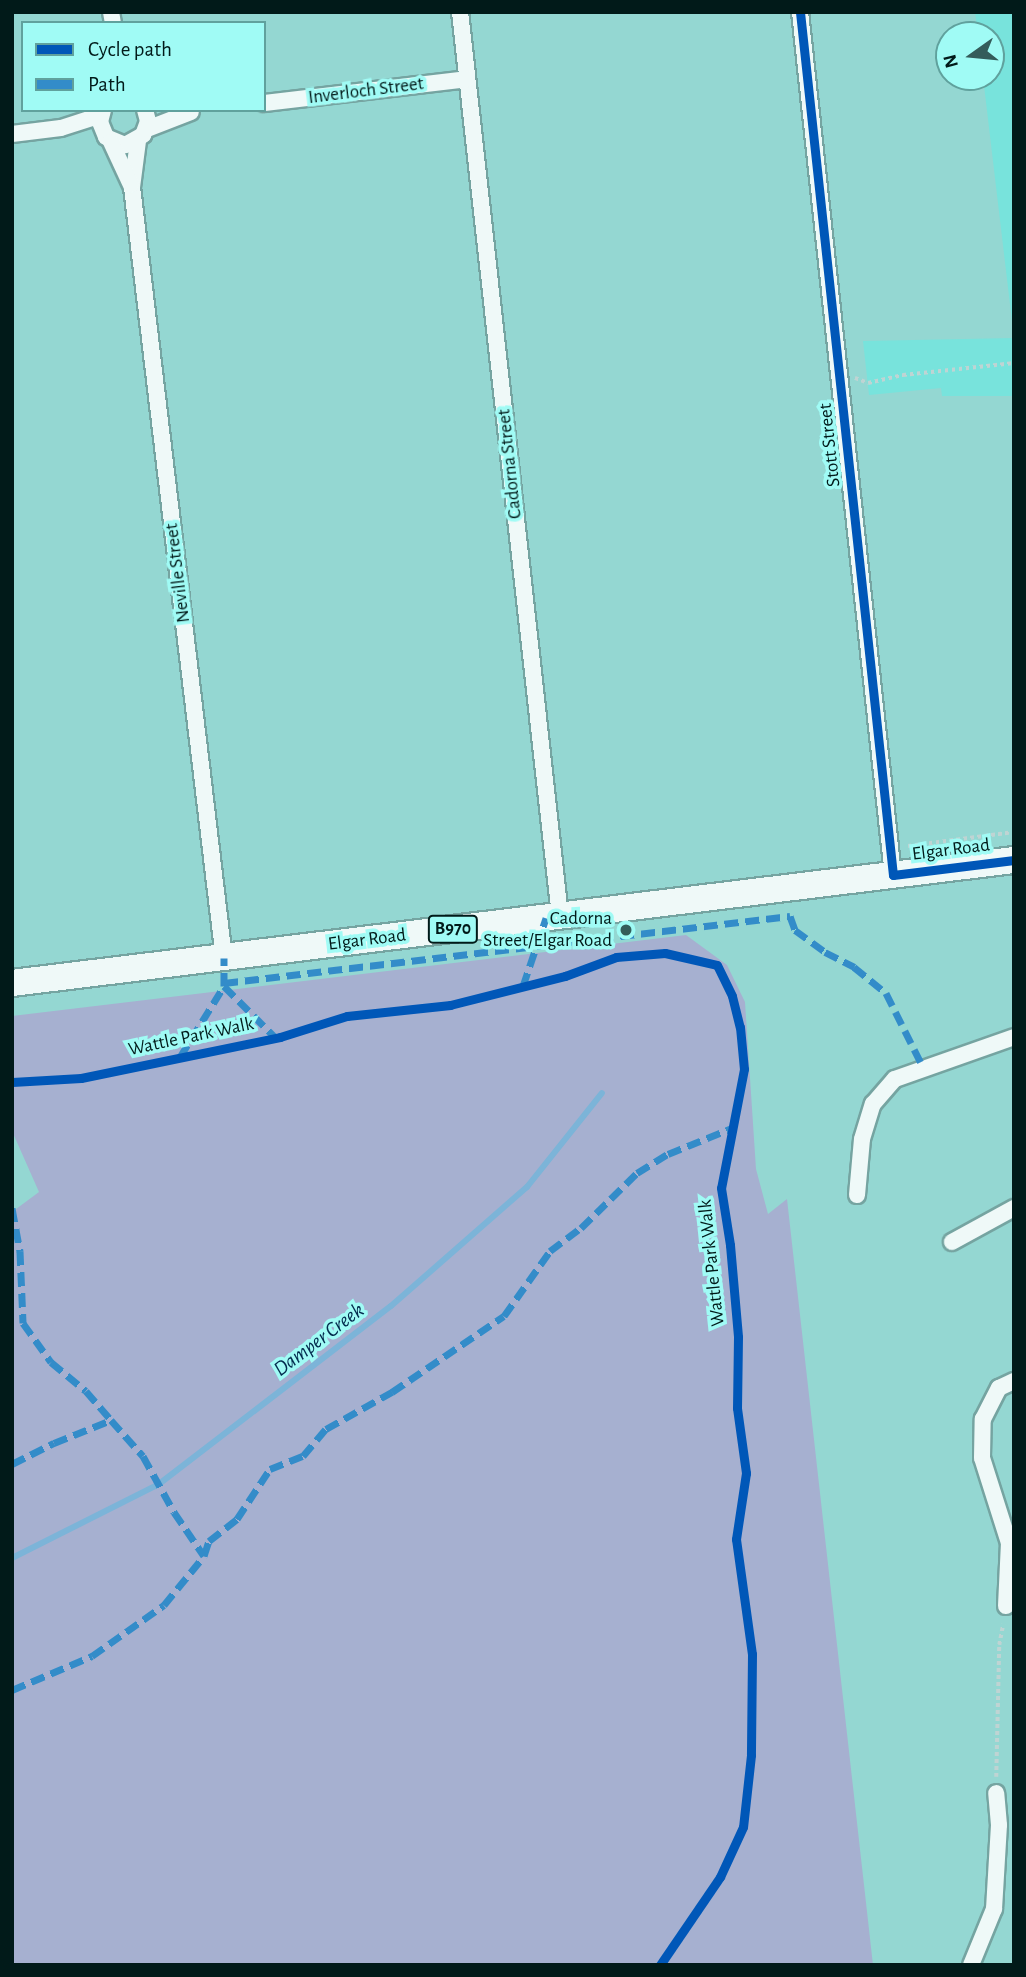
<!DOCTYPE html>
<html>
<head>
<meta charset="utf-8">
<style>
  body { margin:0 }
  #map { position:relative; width:1026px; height:1977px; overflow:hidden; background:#94d7d2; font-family:"Alegreya Sans",sans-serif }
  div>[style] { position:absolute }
  .built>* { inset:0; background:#78e3dc }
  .forest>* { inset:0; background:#a6b0d0 }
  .stream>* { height:6px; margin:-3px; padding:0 3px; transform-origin:3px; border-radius:3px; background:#7cb4d8 }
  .path>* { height:3.5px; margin-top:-1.75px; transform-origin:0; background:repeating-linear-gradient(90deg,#bfd4d3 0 3.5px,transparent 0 7px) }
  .roads { filter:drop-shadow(2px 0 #75a4a1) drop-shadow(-2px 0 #75a4a1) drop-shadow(0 2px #75a4a1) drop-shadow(0 -2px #75a4a1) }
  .street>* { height:16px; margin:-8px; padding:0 8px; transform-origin:8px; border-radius:8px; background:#eff9f8 }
  .primary>* { height:26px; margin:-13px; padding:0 13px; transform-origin:13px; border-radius:13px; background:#eff9f8 }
  .quiet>* { height:7px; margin-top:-3.5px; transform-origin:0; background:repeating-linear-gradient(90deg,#338cc9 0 14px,transparent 0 21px) }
  .cycleway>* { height:9px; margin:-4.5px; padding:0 4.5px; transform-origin:4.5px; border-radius:4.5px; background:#0057b8 }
  .dots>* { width:19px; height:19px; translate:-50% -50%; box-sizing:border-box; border:4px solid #a0fbf5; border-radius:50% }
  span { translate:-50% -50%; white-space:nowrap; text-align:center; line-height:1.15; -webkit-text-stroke:7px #a0fbf5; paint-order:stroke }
  .shield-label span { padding:2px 5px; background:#a0fbf5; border:2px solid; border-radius:5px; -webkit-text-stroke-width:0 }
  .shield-label { font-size:18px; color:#011a19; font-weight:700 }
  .street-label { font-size:19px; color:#011a19 }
  .poi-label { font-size:19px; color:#011a19 }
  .right { translate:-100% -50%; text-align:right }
  .water-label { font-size:21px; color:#032b4d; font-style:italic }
  .frame { position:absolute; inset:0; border:14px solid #011a19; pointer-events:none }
  .legend { position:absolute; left:21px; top:21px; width:245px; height:91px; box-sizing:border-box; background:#a0fbf5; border:2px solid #60a19d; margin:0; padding:9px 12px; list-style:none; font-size:21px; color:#011a19 }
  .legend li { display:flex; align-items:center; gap:14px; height:35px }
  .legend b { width:35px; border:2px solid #60a19d }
  .north { position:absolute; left:935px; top:21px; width:70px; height:70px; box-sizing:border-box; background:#a0fbf5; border:2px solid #60a19d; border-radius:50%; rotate:255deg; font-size:19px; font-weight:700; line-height:28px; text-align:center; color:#011a19 }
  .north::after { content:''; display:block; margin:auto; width:24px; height:32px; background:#345c5a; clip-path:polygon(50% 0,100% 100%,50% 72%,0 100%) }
</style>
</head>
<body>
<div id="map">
  <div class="built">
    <i style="clip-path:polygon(975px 12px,1014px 12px,1014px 396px,942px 396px,941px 388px,869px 395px,863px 341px,1014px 338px,983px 77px,991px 77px,991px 35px,978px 35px)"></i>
  </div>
  <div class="forest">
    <i style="clip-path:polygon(686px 935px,727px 965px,745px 1002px,756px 1169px,768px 1214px,787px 1199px,873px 1965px,12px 1965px,12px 1212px,39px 1192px,12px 1131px,12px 1016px)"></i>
  </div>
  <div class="stream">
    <i style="left:12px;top:1558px;width:165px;rotate:-26.7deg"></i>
    <i style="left:159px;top:1484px;width:292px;rotate:-37.5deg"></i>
    <i style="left:391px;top:1306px;width:181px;rotate:-41.2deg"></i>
    <i style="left:527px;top:1187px;width:120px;rotate:-51.4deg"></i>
  </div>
  <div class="path">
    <i style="left:855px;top:378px;width:14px;rotate:21deg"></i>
    <i style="left:868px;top:383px;width:36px;rotate:-13deg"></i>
    <i style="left:903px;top:375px;width:112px;rotate:-6.2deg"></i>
    <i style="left:908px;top:846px;width:107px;rotate:-7.5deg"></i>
    <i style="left:996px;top:1777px;width:132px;rotate:-88.7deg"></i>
    <i style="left:999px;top:1645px;width:21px;rotate:-79deg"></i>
  </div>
  <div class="roads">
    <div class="street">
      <i style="left:111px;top:12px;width:11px;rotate:80deg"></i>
      <i style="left:460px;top:12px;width:910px;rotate:83.69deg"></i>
      <i style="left:800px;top:12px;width:868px;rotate:83.85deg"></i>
      <i style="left:264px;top:103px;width:204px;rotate:-6.7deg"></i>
      <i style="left:103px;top:110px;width:12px;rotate:104deg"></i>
      <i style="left:100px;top:122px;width:16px;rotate:68deg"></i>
      <i style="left:106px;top:137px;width:21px;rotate:23deg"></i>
      <i style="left:125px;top:145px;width:21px;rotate:-29deg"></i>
      <i style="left:143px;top:135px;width:15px;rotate:-70deg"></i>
      <i style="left:148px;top:121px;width:11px;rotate:-105deg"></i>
      <i style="left:147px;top:129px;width:47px;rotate:-21.1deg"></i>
      <i style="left:12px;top:134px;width:49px;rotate:-7deg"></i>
      <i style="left:61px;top:128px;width:42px;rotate:-18deg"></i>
      <i style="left:138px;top:141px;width:46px;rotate:97.4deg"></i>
      <i style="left:132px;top:187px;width:776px;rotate:83.2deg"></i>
      <i style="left:111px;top:142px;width:47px;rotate:65.1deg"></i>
      <i style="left:857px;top:1195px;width:56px;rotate:-84.9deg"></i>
      <i style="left:862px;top:1139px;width:37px;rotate:-73deg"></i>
      <i style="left:873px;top:1104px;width:33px;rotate:-49deg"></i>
      <i style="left:895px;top:1079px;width:126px;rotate:-19.4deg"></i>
      <i style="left:952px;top:1242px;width:71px;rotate:-28.7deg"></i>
      <i style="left:1006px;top:1606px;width:63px;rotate:-87.3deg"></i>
      <i style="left:1009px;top:1543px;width:89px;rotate:-107.6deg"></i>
      <i style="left:982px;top:1458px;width:39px;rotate:-89deg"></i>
      <i style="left:983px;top:1419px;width:35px;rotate:-63deg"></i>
      <i style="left:999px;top:1388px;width:17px;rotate:-25deg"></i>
      <i style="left:971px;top:1965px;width:61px;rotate:-67.7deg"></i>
      <i style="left:994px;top:1909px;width:84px;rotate:-86.6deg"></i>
      <i style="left:999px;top:1825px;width:32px;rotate:-95deg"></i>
    </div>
    <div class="primary">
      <i style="left:12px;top:983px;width:1010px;rotate:-7deg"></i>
    </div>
  </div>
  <div class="quiet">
    <i style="left:224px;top:983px;width:570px;rotate:-6.75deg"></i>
    <i style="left:790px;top:916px;width:15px;rotate:70deg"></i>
    <i style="left:795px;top:930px;width:37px;rotate:36deg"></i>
    <i style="left:825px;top:952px;width:33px;rotate:27deg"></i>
    <i style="left:854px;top:967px;width:41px;rotate:39.1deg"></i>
    <i style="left:886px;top:993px;width:83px;rotate:63.4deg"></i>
    <i style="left:224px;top:986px;width:72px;rotate:45deg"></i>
    <i style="left:523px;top:986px;width:72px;rotate:-71.3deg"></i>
    <i style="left:180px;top:1057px;width:84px;rotate:-58.2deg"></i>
    <i style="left:224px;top:986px;width:28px;rotate:-90deg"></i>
    <i style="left:12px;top:1208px;width:44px;rotate:79.5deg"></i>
    <i style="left:20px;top:1251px;width:72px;rotate:87.6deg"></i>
    <i style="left:23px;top:1323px;width:48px;rotate:54.3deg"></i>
    <i style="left:51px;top:1362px;width:45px;rotate:39.6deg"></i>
    <i style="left:86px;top:1391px;width:38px;rotate:49deg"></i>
    <i style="left:12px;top:1464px;width:47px;rotate:-26.6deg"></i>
    <i style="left:54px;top:1443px;width:61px;rotate:-22deg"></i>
    <i style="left:111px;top:1420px;width:48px;rotate:48.4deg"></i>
    <i style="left:143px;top:1456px;width:64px;rotate:61deg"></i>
    <i style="left:174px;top:1512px;width:53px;rotate:55.7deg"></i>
    <i style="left:12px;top:1690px;width:87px;rotate:-23deg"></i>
    <i style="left:92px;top:1656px;width:88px;rotate:-35.3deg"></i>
    <i style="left:164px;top:1605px;width:63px;rotate:-50.8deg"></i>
    <i style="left:204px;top:1556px;width:16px;rotate:-72deg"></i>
    <i style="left:209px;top:1541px;width:36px;rotate:-38deg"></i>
    <i style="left:237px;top:1519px;width:60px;rotate:-56.6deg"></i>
    <i style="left:270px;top:1469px;width:35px;rotate:-22deg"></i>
    <i style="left:303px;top:1456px;width:35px;rotate:-50deg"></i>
    <i style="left:326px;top:1429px;width:76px;rotate:-29.3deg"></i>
    <i style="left:392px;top:1392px;width:135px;rotate:-34.2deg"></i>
    <i style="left:504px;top:1316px;width:80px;rotate:-54.7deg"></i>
    <i style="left:550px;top:1251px;width:39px;rotate:-37deg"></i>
    <i style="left:581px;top:1228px;width:78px;rotate:-44.5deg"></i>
    <i style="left:637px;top:1173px;width:36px;rotate:-32deg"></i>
    <i style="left:668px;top:1154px;width:69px;rotate:-22.1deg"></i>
  </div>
  <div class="cycleway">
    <i style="left:800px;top:12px;width:868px;rotate:83.85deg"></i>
    <i style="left:893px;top:875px;width:122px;rotate:-7.1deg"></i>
    <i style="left:12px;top:1082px;width:69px;rotate:-3.3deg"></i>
    <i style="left:81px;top:1078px;width:203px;rotate:-11.6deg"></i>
    <i style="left:280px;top:1037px;width:70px;rotate:-17.4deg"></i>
    <i style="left:347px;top:1016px;width:104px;rotate:-6.1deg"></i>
    <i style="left:450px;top:1005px;width:119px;rotate:-14.2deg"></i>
    <i style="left:565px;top:976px;width:54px;rotate:-20.4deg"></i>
    <i style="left:616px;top:957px;width:49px;rotate:-4.7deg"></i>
    <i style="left:665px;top:953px;width:53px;rotate:13deg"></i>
    <i style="left:717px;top:965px;width:34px;rotate:64deg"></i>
    <i style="left:732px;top:996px;width:32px;rotate:76deg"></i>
    <i style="left:740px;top:1027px;width:42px;rotate:84.6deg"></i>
    <i style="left:744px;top:1069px;width:121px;rotate:100.9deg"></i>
    <i style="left:721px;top:1188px;width:58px;rotate:81deg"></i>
    <i style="left:730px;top:1245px;width:92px;rotate:85deg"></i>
    <i style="left:738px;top:1337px;width:71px;rotate:90.8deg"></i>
    <i style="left:737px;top:1408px;width:66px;rotate:82.1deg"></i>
    <i style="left:746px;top:1473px;width:67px;rotate:98.6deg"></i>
    <i style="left:736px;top:1539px;width:116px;rotate:82.1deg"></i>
    <i style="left:752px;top:1654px;width:101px;rotate:90.6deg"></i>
    <i style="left:751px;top:1755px;width:72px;rotate:96.3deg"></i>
    <i style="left:743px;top:1827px;width:55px;rotate:114.7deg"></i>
    <i style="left:720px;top:1877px;width:107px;rotate:124.3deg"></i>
  </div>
  <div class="dots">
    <i style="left:626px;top:930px;background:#345c5a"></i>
  </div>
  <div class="shield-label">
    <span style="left:453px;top:929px">B970</span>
  </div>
  <div class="street-label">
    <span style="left:366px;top:91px;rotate:-7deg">Inverloch Street</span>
    <span style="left:830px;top:445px;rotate:-96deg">Stott Street</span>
    <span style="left:510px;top:464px;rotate:-96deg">Cadorna Street</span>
    <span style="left:178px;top:573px;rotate:-97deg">Neville Street</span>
    <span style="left:951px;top:850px;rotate:-7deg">Elgar Road</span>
    <span style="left:367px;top:940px;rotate:-7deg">Elgar Road</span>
    <span style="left:191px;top:1037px;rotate:-12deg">Wattle Park Walk</span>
    <span style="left:712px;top:1263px;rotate:-96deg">Wattle Park Walk</span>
  </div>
  <div class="poi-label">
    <span class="right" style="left:612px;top:930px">Cadorna<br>Street/Elgar Road</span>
  </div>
  <div class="water-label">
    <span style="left:319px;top:1340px;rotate:-37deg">Damper Creek</span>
  </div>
  <div class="frame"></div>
  <ul class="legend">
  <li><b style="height:9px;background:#0057b8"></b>Cycle path</li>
  <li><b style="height:9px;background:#338cc9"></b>Path</li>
  </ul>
  <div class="north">N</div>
</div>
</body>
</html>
